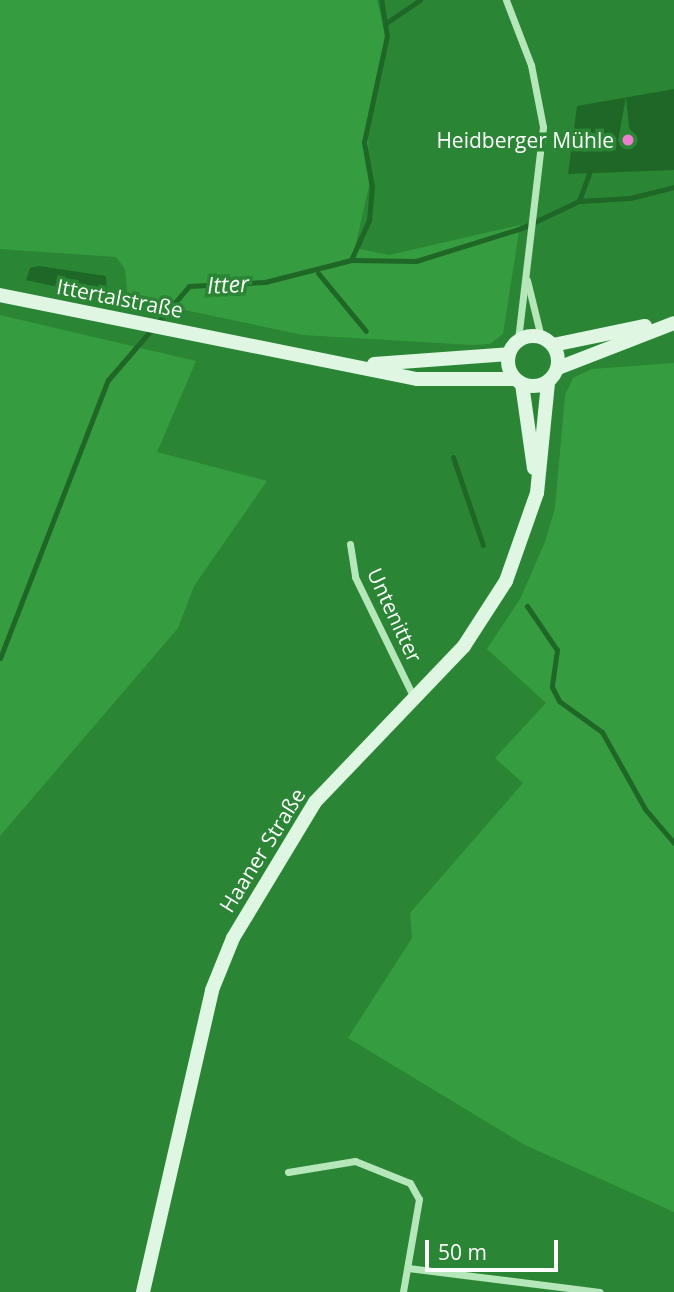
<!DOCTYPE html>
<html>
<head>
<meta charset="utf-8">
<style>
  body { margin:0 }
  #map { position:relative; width:674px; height:1292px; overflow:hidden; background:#2a8634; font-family:"Open Sans",sans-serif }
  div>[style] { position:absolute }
  .green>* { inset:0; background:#359d3f }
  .water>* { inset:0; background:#1e6726 }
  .pier>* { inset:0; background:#2a8634 }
  .stream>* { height:5px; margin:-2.5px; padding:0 2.5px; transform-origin:2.5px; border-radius:2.5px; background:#1e6726 }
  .minor>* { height:7px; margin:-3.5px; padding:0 3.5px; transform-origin:3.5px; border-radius:3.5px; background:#b6e7ba }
  .secondary>* { height:14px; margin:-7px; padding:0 7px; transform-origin:7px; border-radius:7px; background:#dff7e2 }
  .secondary>.ring { margin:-7px; padding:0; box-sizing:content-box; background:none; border:14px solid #dff7e2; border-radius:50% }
  .dots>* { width:19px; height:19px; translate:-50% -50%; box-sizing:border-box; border:4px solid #2a8634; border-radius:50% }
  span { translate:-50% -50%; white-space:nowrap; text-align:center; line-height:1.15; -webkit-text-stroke:7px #2a8634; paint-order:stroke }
  .poi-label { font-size:21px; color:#fff }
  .right { translate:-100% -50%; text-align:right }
  .street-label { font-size:21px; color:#fff }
  .water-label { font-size:23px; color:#fcfefc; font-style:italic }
  .scale { position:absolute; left:425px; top:1240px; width:133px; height:32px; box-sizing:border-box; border:4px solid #fff; border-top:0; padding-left:9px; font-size:21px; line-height:24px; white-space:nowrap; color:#fff; -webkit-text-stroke:5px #2a8634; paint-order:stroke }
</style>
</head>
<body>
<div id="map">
  <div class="green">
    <i style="clip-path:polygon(0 0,377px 0,387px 43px,368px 118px,369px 185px,355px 248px,389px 255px,520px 225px,503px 334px,490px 344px,473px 345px,303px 335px,128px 298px,125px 269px,116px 257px,0 249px)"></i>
    <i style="clip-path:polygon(0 315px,196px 361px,157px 452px,267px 481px,194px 586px,178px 628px,0 836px)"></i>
    <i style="clip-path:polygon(674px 363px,674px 1212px,525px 1145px,348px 1038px,412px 938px,410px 913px,523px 783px,495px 758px,546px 703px,487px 649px,520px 599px,545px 542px,555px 508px,565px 395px,573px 378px,592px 369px)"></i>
  </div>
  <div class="water">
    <i style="clip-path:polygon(674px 89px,674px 170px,568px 174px,577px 106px)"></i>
    <i style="clip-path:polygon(39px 266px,106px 276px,107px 298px,26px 280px,30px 268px)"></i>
  </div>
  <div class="pier">
    <i style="clip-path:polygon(626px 97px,629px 128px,638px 139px,627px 149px,618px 141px)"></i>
  </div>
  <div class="stream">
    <i style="left:386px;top:23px;width:41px;rotate:-34.1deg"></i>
    <i style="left:579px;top:201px;width:30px;rotate:-70deg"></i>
    <i style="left:351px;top:260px;width:44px;rotate:-65.8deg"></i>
    <i style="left:369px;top:220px;width:33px;rotate:-85deg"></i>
    <i style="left:372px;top:187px;width:46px;rotate:-100.1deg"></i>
    <i style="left:364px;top:142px;width:108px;rotate:-77.8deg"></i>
    <i style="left:387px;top:36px;width:36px;rotate:-99deg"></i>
    <i style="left:318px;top:273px;width:75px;rotate:50.4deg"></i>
    <i style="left:453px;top:457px;width:93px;rotate:71.2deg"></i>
    <i style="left:527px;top:606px;width:53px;rotate:55.7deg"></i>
    <i style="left:557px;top:650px;width:37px;rotate:98deg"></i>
    <i style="left:552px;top:687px;width:16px;rotate:63deg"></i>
    <i style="left:559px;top:701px;width:53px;rotate:35.8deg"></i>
    <i style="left:602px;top:732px;width:88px;rotate:60.8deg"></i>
    <i style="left:645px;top:809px;width:45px;rotate:49.5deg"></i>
    <i style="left:0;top:658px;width:298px;rotate:-68.8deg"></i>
    <i style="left:108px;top:380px;width:124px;rotate:-49.2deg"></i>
    <i style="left:189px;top:286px;width:76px;rotate:-3deg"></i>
    <i style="left:265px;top:282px;width:89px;rotate:-14.3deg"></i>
    <i style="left:351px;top:260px;width:65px;rotate:0.9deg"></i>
    <i style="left:416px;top:261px;width:111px;rotate:-17.3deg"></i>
    <i style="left:522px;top:228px;width:63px;rotate:-25.3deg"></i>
    <i style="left:579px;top:201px;width:51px;rotate:-3.4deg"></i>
    <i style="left:630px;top:198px;width:45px;rotate:-14deg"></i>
  </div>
  <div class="minor">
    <i style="left:506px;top:0;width:70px;rotate:69deg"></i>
    <i style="left:531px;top:65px;width:63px;rotate:79deg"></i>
    <i style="left:543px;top:127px;width:215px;rotate:96.7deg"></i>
    <i style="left:527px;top:280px;width:59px;rotate:76.2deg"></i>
    <i style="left:350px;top:544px;width:33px;rotate:81deg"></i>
    <i style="left:355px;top:577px;width:135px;rotate:64deg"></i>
    <i style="left:288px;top:1172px;width:68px;rotate:-9.3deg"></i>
    <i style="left:355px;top:1161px;width:59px;rotate:21.8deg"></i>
    <i style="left:410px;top:1183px;width:18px;rotate:61deg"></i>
    <i style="left:419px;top:1199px;width:94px;rotate:99.8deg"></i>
    <i style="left:408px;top:1268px;width:193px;rotate:7.1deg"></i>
  </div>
  <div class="secondary">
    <i style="left:0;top:295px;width:425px;rotate:11.4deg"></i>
    <i style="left:417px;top:379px;width:98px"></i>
    <i class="ring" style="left:508px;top:336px;width:36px;height:36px"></i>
    <i style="left:553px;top:345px;width:94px;rotate:-11.7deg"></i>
    <i style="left:374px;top:364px;width:135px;rotate:-4.2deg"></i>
    <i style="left:558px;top:368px;width:124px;rotate:-21.2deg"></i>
    <i style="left:522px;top:384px;width:85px;rotate:81.9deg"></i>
    <i style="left:143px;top:1292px;width:310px;rotate:-77.1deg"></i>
    <i style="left:212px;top:990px;width:56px;rotate:-68deg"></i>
    <i style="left:233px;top:938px;width:159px;rotate:-58.9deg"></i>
    <i style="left:315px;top:802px;width:216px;rotate:-46.3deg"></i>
    <i style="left:464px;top:646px;width:77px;rotate:-57.1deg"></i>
    <i style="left:506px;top:581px;width:93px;rotate:-70.6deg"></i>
    <i style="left:537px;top:493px;width:112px;rotate:-84.3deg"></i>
  </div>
  <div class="dots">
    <i style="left:628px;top:140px;background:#ed7ed1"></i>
  </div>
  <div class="poi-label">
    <span class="right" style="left:614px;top:140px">Heidberger Mühle</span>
  </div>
  <div class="street-label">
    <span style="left:120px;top:298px;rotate:11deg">Ittertalstraße</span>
    <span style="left:395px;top:615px;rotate:65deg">Untenitter</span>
    <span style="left:262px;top:850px;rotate:-58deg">Haaner Straße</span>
  </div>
  <div class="water-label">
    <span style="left:228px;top:284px;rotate:-3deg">Itter</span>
  </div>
  <div class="scale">50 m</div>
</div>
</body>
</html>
